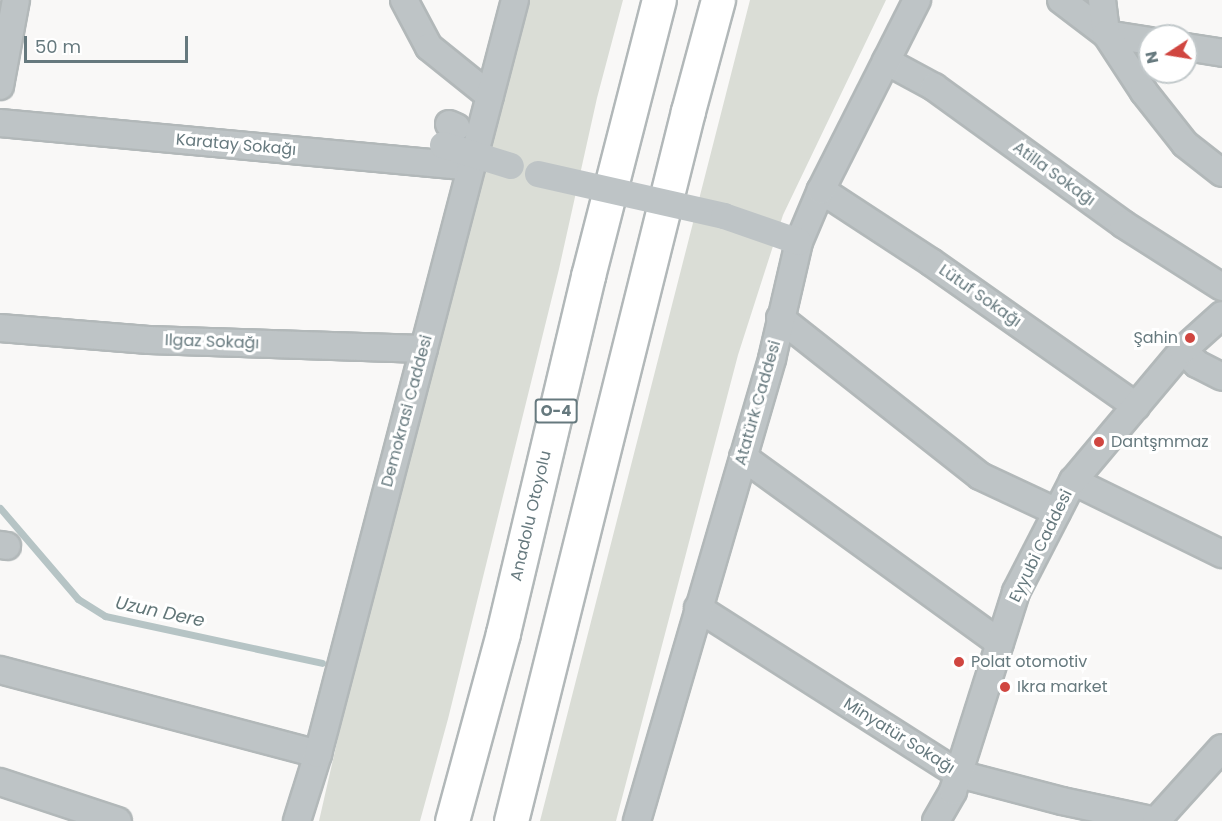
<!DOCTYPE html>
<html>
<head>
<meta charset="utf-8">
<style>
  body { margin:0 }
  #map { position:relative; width:1222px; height:821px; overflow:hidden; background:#f9f8f7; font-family:Poppins,sans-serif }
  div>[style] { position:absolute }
  .green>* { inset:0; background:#daddd6 }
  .stream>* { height:7px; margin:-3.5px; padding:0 3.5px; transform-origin:3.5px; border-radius:3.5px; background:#b6c4c5 }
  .roads { filter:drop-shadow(2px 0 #b2b8b9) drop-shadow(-2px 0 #b2b8b9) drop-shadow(0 2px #b2b8b9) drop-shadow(0 -2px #b2b8b9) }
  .minor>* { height:26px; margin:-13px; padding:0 13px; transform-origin:13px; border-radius:13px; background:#bec4c6 }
  .highway>* { height:33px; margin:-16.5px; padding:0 16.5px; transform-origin:16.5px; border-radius:16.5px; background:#fff }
  .minor-bridge>* { height:26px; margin:-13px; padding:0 13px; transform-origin:13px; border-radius:13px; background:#bec4c6 }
  .dots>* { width:16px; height:16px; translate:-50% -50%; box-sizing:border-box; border:3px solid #fff; border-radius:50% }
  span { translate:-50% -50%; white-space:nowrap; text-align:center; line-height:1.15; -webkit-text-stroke:6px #fff; paint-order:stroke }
  .shield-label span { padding:2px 4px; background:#fff; border:2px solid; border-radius:4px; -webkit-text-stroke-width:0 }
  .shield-label { font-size:15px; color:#66797e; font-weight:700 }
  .street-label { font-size:16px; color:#66797e }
  .poi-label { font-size:16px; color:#66797e }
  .right { translate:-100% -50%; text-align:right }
  .left { translate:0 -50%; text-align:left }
  .water-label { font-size:18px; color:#627678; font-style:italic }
  .north { position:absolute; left:1138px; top:24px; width:60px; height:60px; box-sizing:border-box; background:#fff; border:2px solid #c2c9cb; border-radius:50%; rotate:258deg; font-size:16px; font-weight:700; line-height:24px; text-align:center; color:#66797e }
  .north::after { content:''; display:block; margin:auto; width:21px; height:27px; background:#d04640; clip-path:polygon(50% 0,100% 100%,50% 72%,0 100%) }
  .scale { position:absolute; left:24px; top:36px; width:164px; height:27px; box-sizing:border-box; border:3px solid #66797e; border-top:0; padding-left:8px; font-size:18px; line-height:21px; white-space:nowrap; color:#66797e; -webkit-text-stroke:4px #fff; paint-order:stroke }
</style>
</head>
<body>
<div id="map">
  <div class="green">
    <i style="clip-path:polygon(527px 0,623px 0,597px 98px,559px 269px,448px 719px,420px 821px,319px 821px,363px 628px)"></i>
    <i style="clip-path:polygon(750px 0,886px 0,783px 215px,738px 355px,616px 821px,540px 821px)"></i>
  </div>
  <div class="stream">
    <i style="left:0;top:508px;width:120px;rotate:49.4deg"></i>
    <i style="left:78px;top:599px;width:32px;rotate:32deg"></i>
    <i style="left:105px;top:616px;width:222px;rotate:12.2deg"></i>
  </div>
  <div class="roads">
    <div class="minor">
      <i style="left:404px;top:0;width:53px;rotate:62deg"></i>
      <i style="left:429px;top:47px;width:78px;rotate:38.8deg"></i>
      <i style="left:1061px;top:0;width:56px;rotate:37.1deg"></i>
      <i style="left:1106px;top:34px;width:45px;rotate:9deg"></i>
      <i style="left:1102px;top:0;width:34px;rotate:83deg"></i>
      <i style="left:1106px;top:34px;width:69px;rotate:56.8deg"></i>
      <i style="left:1144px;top:92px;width:66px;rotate:51.7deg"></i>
      <i style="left:1185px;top:144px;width:47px;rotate:38.1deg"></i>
      <i style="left:1186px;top:47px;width:36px;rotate:9deg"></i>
      <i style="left:886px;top:61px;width:55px;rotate:28.4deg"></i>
      <i style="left:934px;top:87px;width:233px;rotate:35.9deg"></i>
      <i style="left:1123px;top:224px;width:117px;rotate:32.5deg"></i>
      <i style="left:0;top:86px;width:87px;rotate:-79.5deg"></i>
      <i style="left:0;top:123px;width:473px;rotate:5.3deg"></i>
      <i style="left:449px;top:124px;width:8px;rotate:23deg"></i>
      <i style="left:821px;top:190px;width:131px;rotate:33.2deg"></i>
      <i style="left:931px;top:262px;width:251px;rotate:35.1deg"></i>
      <i style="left:780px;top:318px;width:255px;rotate:38.3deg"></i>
      <i style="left:980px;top:476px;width:85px;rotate:25.1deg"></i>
      <i style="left:0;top:328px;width:149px;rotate:4.6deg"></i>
      <i style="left:149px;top:340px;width:275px;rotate:1.9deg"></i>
      <i style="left:1183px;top:350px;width:20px;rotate:45deg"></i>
      <i style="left:1197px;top:364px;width:28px;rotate:27deg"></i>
      <i style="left:743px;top:457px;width:317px;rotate:35.9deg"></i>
      <i style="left:1073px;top:481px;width:166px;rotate:26.1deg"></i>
      <i style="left:0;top:545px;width:7px;rotate:8deg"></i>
      <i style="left:698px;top:608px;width:309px;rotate:32.5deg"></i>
      <i style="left:959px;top:774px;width:106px;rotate:14.7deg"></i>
      <i style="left:1062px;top:801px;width:96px;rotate:12deg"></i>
      <i style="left:0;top:670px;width:329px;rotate:14.8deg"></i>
      <i style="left:0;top:782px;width:124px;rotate:18.3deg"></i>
      <i style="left:297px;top:821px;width:70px;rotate:-72.6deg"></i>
      <i style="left:318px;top:754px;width:779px;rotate:-75.36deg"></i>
      <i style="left:637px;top:821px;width:481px;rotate:-73.7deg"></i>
      <i style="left:772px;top:359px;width:120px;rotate:-77deg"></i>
      <i style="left:799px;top:242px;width:56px;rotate:-67.1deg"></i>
      <i style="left:821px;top:190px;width:213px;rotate:-63.2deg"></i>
      <i style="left:936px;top:821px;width:34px;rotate:-60deg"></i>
      <i style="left:953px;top:791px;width:209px;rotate:-72.4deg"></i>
      <i style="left:1016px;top:592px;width:125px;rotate:-62.8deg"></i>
      <i style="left:1073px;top:481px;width:171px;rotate:-50deg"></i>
      <i style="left:1183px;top:350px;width:52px;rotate:-41.9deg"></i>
      <i style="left:1156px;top:821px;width:98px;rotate:-47.9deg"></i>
    </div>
    <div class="highway">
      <i style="left:452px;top:821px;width:195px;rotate:-74.8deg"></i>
      <i style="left:503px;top:633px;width:367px;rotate:-76.6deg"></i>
      <i style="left:588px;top:276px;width:285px;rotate:-75.6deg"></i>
      <i style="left:511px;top:821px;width:732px;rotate:-76deg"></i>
      <i style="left:688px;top:111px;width:115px;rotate:-74.9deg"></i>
    </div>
  </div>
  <div class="minor-bridge">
    <i style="left:443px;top:145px;width:71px;rotate:17.2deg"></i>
    <i style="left:538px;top:174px;width:191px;rotate:12.7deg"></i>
    <i style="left:724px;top:216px;width:79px;rotate:19.1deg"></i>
  </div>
  <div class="dots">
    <i style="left:1190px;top:338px;background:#d04640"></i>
    <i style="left:1099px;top:442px;background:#d04640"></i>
    <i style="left:959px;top:662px;background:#d04640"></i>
    <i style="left:1005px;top:687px;background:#d04640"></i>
  </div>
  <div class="shield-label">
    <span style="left:556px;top:411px">O-4</span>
  </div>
  <div class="street-label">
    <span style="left:236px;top:145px;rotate:5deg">Karatay Sokağı</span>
    <span style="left:1054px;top:174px;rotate:36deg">Atilla Sokağı</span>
    <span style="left:980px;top:296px;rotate:35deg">Lütuf Sokağı</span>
    <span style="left:212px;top:342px;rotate:2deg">Ilgaz Sokağı</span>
    <span style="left:758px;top:403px;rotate:-74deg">Atatürk Caddesi</span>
    <span style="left:407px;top:411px;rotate:-75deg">Demokrasi Caddesi</span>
    <span style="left:531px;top:516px;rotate:-77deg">Anadolu Otoyolu</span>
    <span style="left:1041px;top:546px;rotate:-64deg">Eyyubi Caddesi</span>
    <span style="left:899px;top:736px;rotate:32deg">Minyatür Sokağı</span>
  </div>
  <div class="poi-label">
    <span class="right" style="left:1178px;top:338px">Şahin</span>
    <span class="left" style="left:1111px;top:442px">Dantşmmaz</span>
    <span class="left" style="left:971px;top:662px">Polat otomotiv</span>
    <span class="left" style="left:1017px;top:687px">Ikra market</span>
  </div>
  <div class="water-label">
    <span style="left:160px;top:612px;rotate:12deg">Uzun Dere</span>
  </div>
  <div class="north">N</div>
  <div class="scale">50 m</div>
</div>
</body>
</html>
